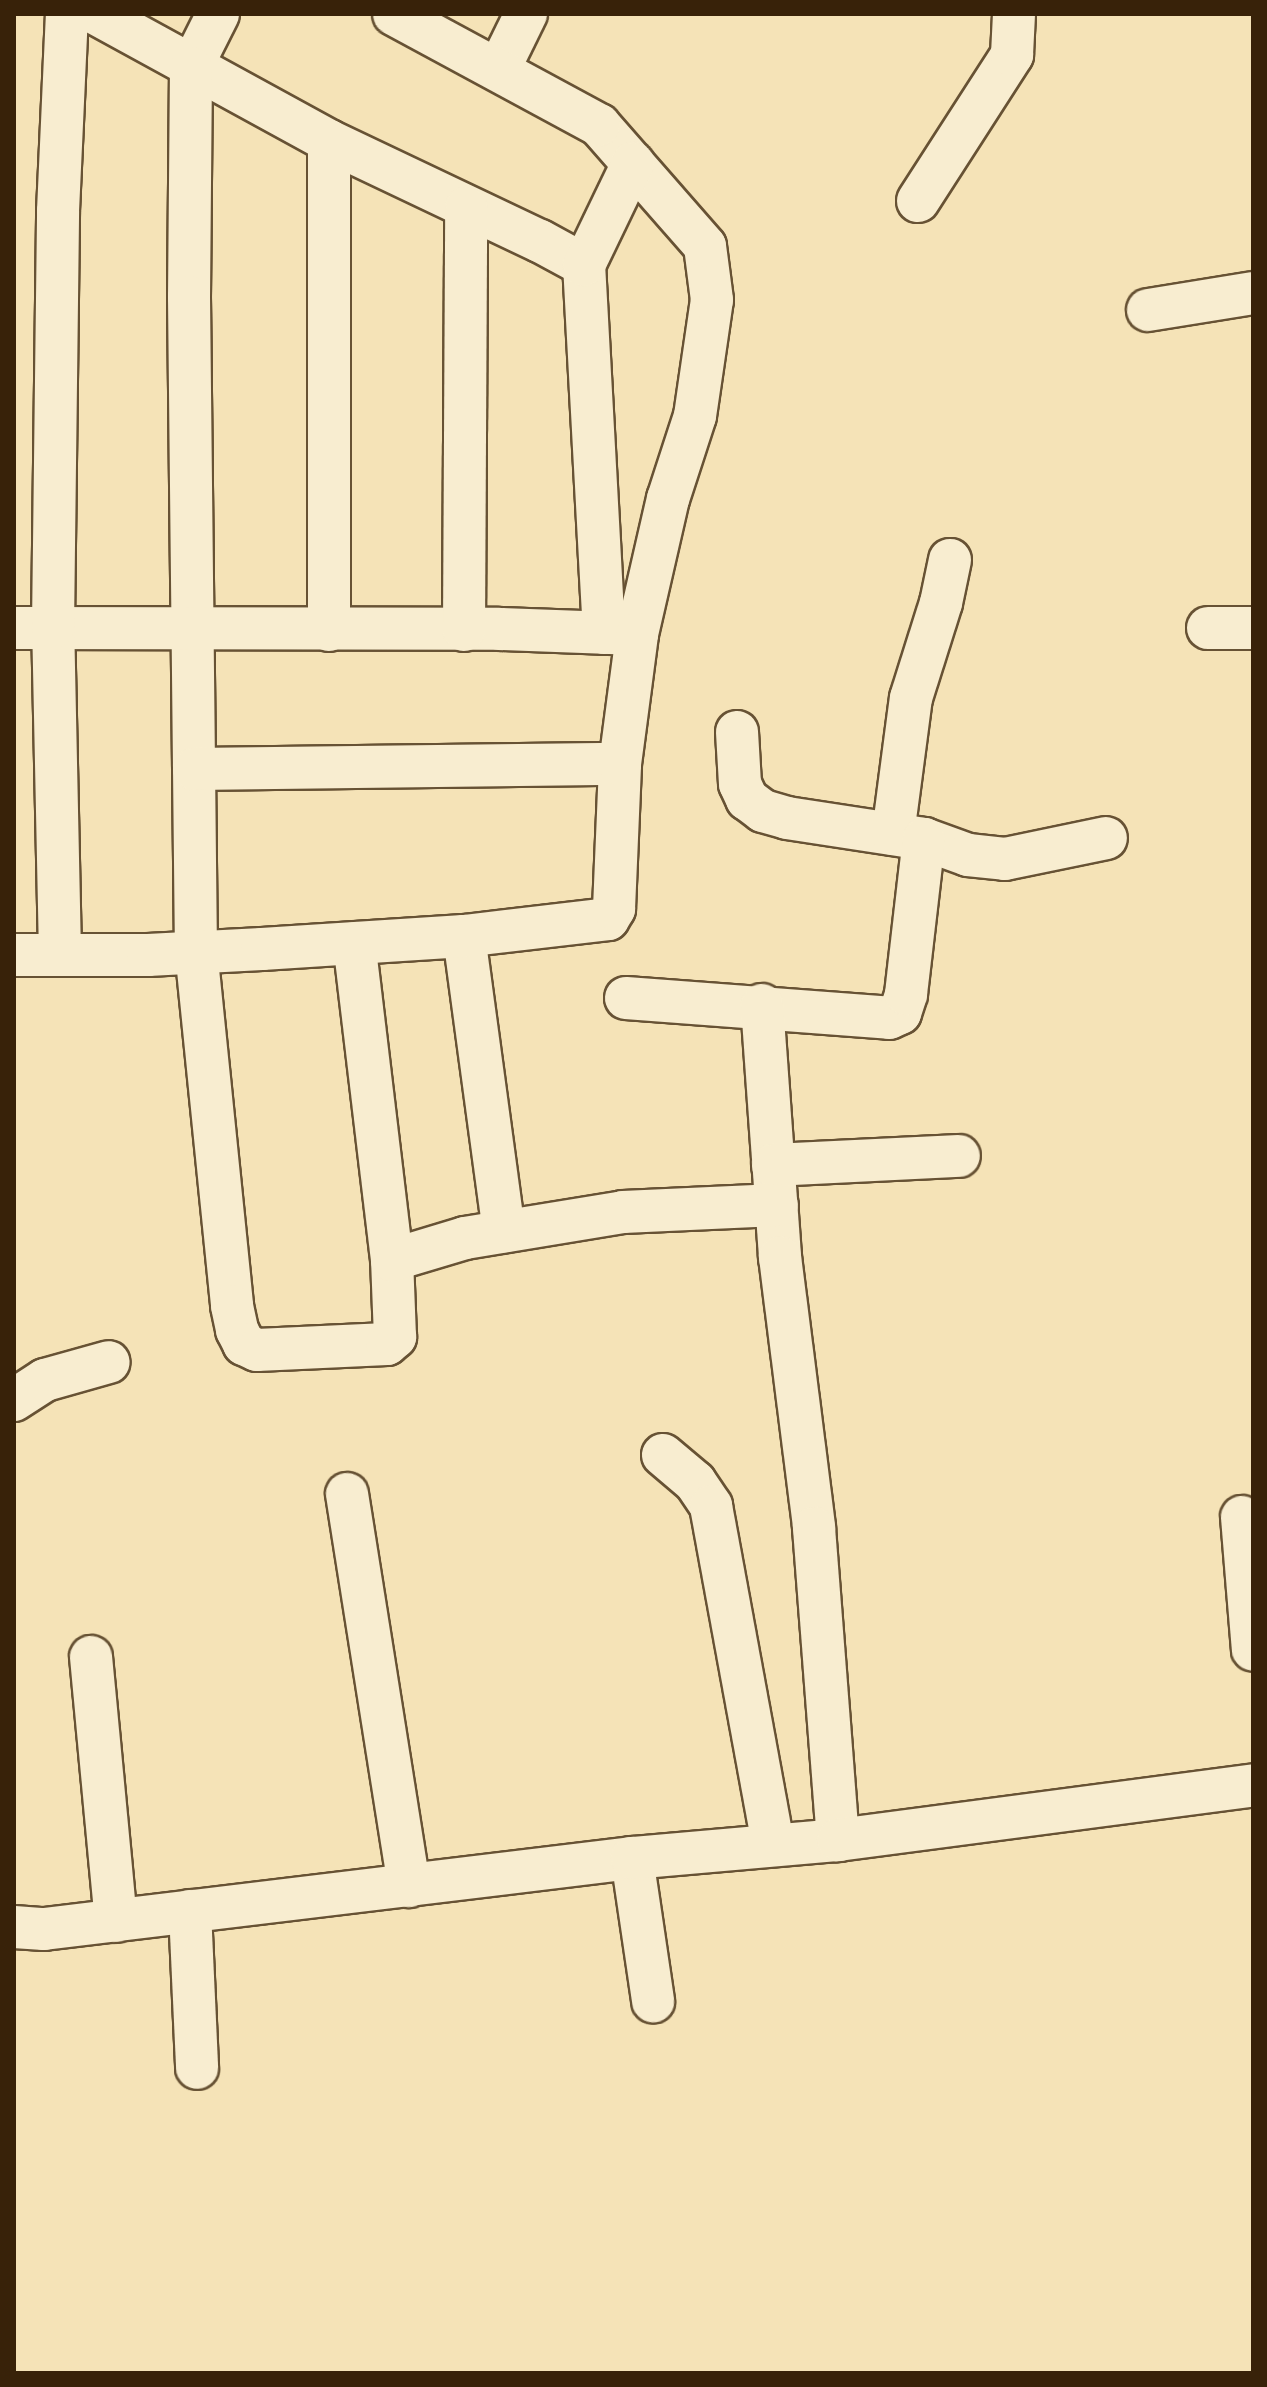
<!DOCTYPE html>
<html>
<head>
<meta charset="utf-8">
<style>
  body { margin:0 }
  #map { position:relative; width:1267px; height:2387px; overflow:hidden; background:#f5e3b7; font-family:"IM FELL French Canon",serif }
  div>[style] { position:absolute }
  .roads { filter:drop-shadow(2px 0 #675234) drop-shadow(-2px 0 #675234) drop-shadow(0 2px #675234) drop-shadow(0 -2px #675234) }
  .minor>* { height:42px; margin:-21px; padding:0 21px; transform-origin:21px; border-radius:21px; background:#f8edd0 }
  span { translate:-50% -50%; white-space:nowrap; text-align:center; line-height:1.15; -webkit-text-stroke:7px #f8edd0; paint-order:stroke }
  .frame { position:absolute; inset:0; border:16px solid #382209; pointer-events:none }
</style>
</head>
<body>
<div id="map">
  <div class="roads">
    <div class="minor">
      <i style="left:97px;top:14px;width:264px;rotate:28.7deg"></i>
      <i style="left:329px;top:141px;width:233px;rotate:25.4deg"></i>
      <i style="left:540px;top:241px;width:50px;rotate:28.6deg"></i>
      <i style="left:218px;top:14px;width:60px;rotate:116.6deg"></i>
      <i style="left:191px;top:68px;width:229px;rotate:90.5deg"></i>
      <i style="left:189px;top:297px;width:653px;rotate:89.39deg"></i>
      <i style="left:196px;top:950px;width:358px;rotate:84.2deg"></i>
      <i style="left:232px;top:1306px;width:25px;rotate:78deg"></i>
      <i style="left:237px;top:1330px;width:16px;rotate:63deg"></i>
      <i style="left:244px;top:1344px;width:14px;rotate:25deg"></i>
      <i style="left:257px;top:1350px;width:130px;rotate:-2.6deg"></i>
      <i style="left:387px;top:1344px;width:11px;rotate:-41deg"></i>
      <i style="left:395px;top:1337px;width:77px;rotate:-92.2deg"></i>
      <i style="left:392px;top:1260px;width:319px;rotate:-96.8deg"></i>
      <i style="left:499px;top:69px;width:61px;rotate:-63.9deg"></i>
      <i style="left:918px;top:201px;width:174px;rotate:-57.2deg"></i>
      <i style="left:1012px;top:55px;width:41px;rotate:-87.2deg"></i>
      <i style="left:1148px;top:310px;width:106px;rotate:-9.2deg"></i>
      <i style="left:14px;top:628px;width:485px;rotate:0.1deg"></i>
      <i style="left:499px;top:629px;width:138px;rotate:2.1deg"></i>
      <i style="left:637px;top:634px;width:139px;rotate:-77.1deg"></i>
      <i style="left:668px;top:499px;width:87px;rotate:-72deg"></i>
      <i style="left:695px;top:416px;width:117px;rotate:-81.7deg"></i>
      <i style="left:712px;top:300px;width:54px;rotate:-97.4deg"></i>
      <i style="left:705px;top:246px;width:161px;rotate:-131.2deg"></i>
      <i style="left:599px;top:125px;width:233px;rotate:-151.6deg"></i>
      <i style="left:1208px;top:628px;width:45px"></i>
      <i style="left:329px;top:630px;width:489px;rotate:-90deg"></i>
      <i style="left:464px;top:630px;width:422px;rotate:-89.7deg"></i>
      <i style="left:604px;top:633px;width:369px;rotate:-93.1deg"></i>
      <i style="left:584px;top:265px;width:113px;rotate:-64.3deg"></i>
      <i style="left:737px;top:732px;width:52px;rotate:86.7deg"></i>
      <i style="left:740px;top:784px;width:17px;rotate:65deg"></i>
      <i style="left:747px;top:799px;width:20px;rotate:37deg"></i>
      <i style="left:763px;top:811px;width:25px;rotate:16deg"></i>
      <i style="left:787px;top:818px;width:139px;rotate:8.7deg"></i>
      <i style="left:924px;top:839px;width:47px;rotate:20deg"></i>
      <i style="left:968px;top:855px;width:37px;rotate:6deg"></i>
      <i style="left:1005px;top:859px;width:103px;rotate:-11.7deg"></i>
      <i style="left:194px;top:769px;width:426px;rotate:-0.7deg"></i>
      <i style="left:893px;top:834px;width:137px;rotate:-82.5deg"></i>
      <i style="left:911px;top:698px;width:100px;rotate:-72.5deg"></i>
      <i style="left:941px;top:603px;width:44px;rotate:-78.2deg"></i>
      <i style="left:464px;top:936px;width:298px;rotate:82.3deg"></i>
      <i style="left:60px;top:954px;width:327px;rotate:-91.2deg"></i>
      <i style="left:53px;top:627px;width:416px;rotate:-89.3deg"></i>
      <i style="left:58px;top:211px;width:197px;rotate:-87.4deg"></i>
      <i style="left:14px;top:955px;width:134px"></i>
      <i style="left:148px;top:955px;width:114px;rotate:-3deg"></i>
      <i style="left:262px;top:949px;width:202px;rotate:-3.7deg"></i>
      <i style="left:464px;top:936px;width:145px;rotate:-6.7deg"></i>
      <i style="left:608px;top:919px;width:12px;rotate:-59deg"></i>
      <i style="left:614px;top:909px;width:145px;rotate:-87.6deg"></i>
      <i style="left:620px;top:764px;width:131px;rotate:-82.5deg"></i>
      <i style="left:626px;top:998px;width:264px;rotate:4.3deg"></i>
      <i style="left:889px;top:1018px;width:12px;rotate:-24deg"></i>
      <i style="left:900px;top:1013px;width:20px;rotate:-72deg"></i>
      <i style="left:906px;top:994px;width:156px;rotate:-83.4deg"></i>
      <i style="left:762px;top:1005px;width:253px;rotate:85.9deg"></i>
      <i style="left:780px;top:1257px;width:273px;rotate:82.8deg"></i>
      <i style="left:814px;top:1528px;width:313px;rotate:85.6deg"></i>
      <i style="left:773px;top:1165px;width:186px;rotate:-2.8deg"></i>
      <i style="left:392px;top:1260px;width:76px;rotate:-16.8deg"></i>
      <i style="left:465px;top:1238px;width:160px;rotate:-9.3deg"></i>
      <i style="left:623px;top:1212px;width:154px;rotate:-2.6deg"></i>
      <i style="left:14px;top:1400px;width:37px;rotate:-33deg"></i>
      <i style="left:45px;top:1380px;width:66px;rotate:-15.7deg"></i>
      <i style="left:663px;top:1455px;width:42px;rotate:40.2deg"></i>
      <i style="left:695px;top:1482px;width:29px;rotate:56deg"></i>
      <i style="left:711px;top:1506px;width:344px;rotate:79.6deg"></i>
      <i style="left:347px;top:1494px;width:397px;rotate:81deg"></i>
      <i style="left:1242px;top:1517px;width:133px;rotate:85.3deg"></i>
      <i style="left:91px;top:1657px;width:265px;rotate:84.6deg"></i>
      <i style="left:632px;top:1858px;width:145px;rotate:81.6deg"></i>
      <i style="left:190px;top:1911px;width:157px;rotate:87.4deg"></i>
      <i style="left:14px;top:1927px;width:30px;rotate:4deg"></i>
      <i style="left:44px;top:1929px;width:592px;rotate:-6.89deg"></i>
      <i style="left:632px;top:1858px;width:207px;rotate:-5deg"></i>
      <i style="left:838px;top:1840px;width:419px;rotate:-7.5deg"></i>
    </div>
  </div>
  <div class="frame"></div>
</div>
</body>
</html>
